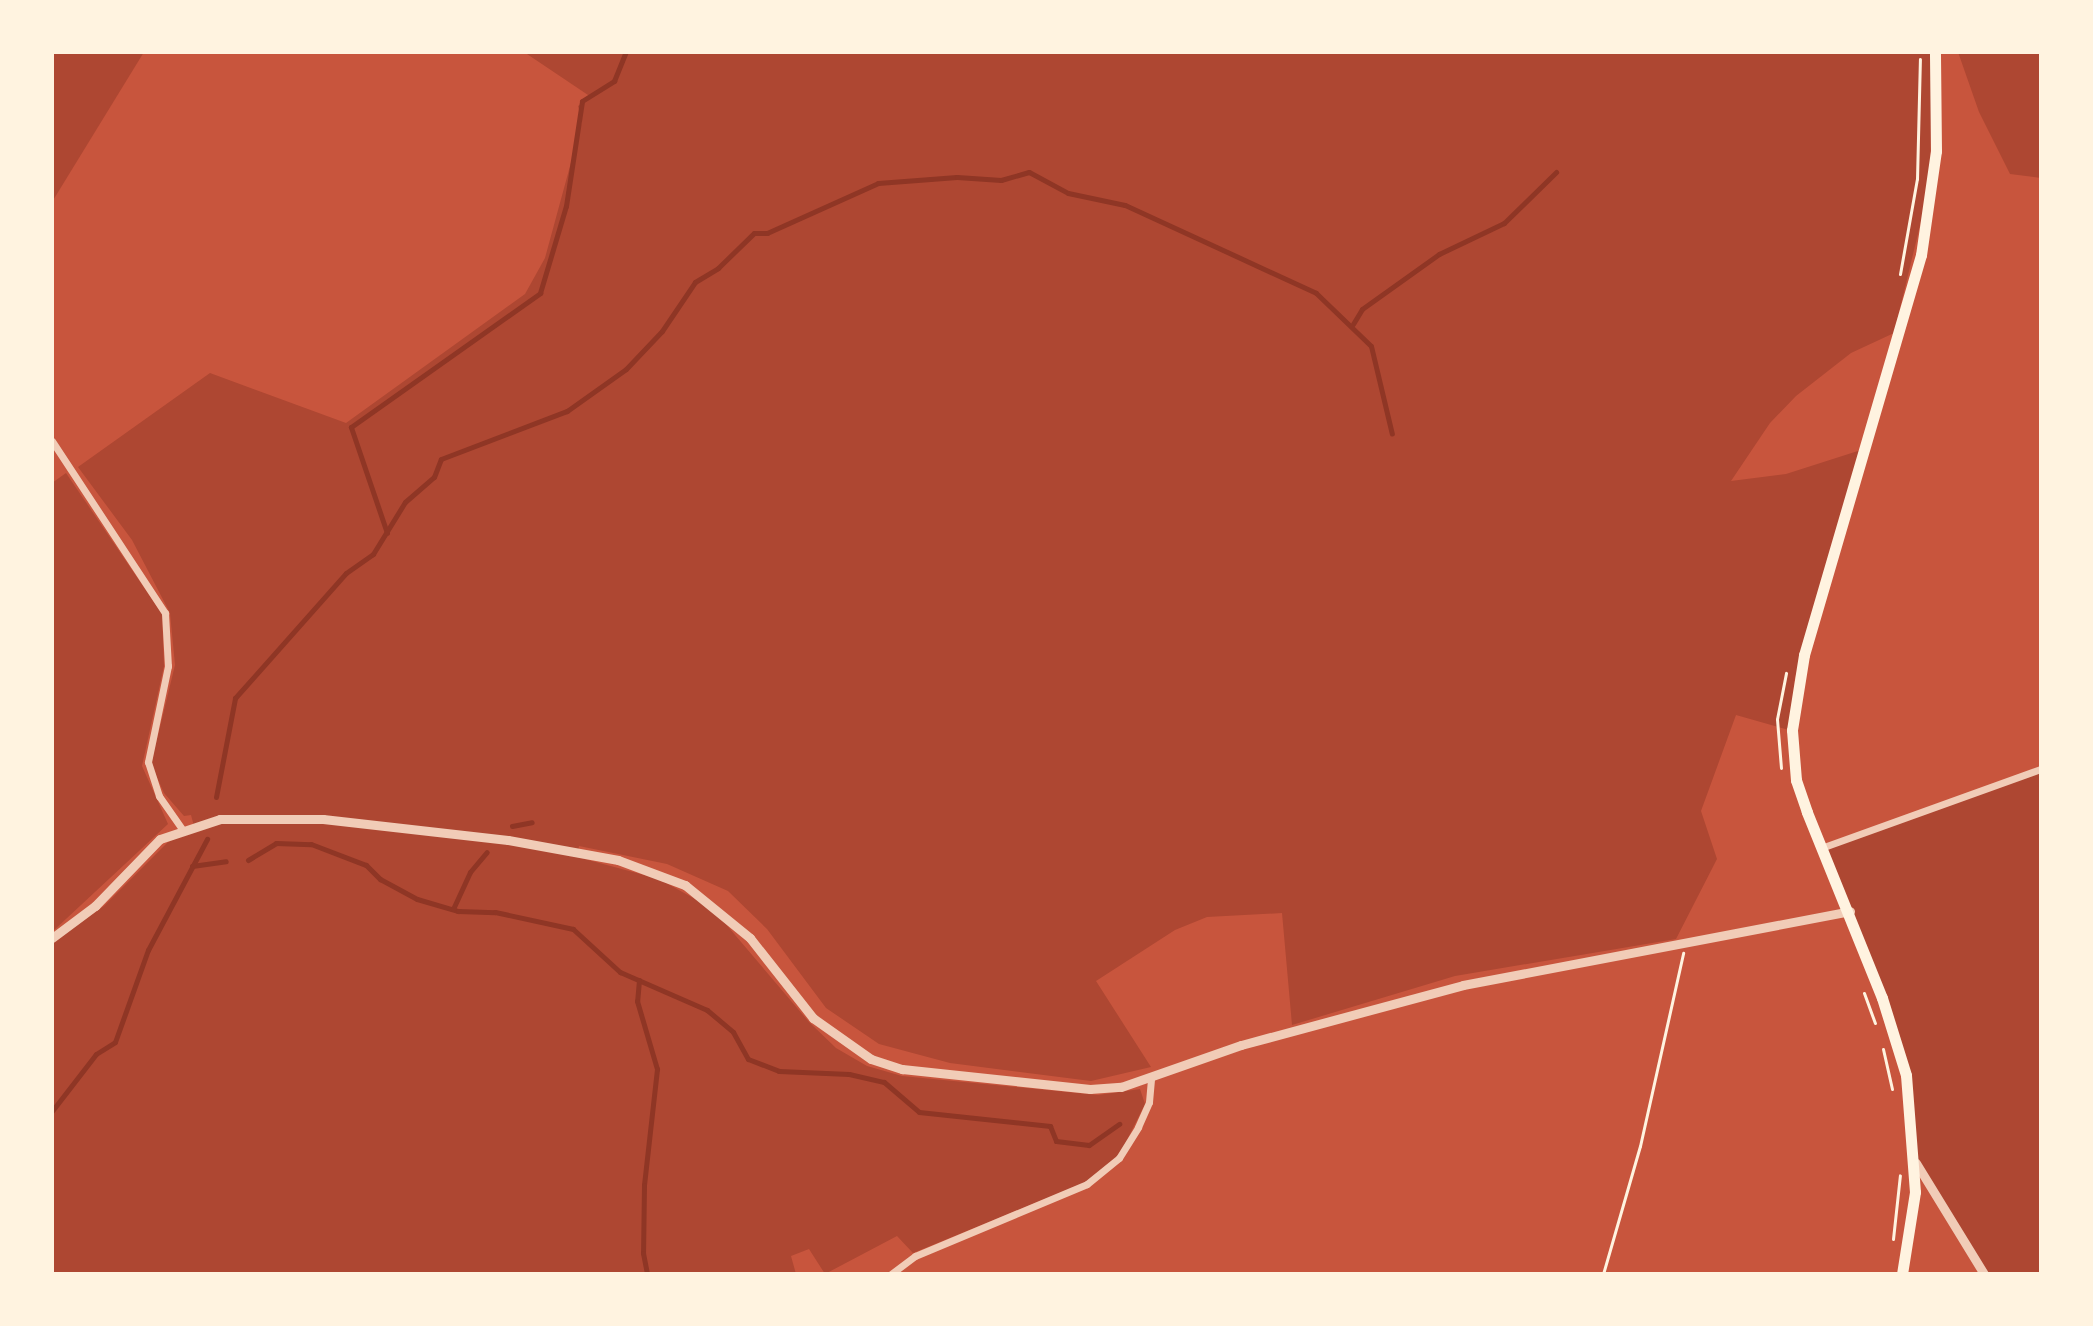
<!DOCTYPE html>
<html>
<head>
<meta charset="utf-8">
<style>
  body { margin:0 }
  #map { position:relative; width:2093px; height:1326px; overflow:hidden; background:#c8553d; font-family:Ubuntu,sans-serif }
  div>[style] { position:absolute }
  .green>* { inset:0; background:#ae4732 }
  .stream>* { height:5px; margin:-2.5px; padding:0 2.5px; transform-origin:2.5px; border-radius:2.5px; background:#8f3625 }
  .path>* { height:3px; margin:-1.5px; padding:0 1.5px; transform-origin:1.5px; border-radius:1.5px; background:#fff3e0 }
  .minor>* { height:7px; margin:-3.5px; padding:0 3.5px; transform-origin:3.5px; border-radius:3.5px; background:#f1ccb7 }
  .tertiary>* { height:9px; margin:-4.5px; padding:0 4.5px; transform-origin:4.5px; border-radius:4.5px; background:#f1ccb7 }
  .primary>* { height:11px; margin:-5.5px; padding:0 5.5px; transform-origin:5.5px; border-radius:5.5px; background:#fff3e0 }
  span { translate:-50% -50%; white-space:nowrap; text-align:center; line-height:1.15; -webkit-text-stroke:7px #fff3e0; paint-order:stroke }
  .frame { position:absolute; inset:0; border:54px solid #fff3e0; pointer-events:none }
</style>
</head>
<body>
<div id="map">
  <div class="green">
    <i style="clip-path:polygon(52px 52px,144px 52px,52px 202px)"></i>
    <i style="clip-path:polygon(524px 52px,1932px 52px,1930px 184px,1894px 333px,1851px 353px,1796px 396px,1770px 423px,1731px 481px,1786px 474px,1861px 450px,1795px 678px,1789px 730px,1736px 715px,1701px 811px,1717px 859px,1676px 939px,1455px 976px,1292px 1025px,1282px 913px,1207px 917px,1175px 930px,1096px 981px,1151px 1067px,1091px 1081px,950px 1063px,879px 1044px,826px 1008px,767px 929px,728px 891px,667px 864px,579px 846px,577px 857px,659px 879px,713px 909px,809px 1022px,836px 1048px,867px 1066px,902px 1076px,1098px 1095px,1140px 1089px,1145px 1104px,1117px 1160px,1084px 1183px,913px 1253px,897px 1236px,825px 1274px,809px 1249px,791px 1256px,796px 1274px,52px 1274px,52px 943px,104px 906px,168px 842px,195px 830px,191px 815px,184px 816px,164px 793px,151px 764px,175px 665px,170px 613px,132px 540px,78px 467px,210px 373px,346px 423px,525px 294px,545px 258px,582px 122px,578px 106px,591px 97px)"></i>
    <i style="clip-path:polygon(1958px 52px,2041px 52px,2041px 178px,2010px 174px,1979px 112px)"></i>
    <i style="clip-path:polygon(66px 473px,162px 614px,164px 666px,142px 766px,168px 824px,52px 932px,52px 483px)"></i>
    <i style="clip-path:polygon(2041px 771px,2041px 1274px,1988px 1274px,1918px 1159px,1908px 1076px,1825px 849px)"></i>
  </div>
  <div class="stream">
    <i style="left:1353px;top:324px;width:17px;rotate:-59deg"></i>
    <i style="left:1362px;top:309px;width:95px;rotate:-35.5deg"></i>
    <i style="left:1439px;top:254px;width:72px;rotate:-25.5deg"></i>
    <i style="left:1504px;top:223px;width:73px;rotate:-44.4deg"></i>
    <i style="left:387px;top:533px;width:112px;rotate:-108.8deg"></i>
    <i style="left:351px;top:427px;width:232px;rotate:-35.3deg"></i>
    <i style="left:540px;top:293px;width:91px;rotate:-73.4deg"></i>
    <i style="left:566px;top:206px;width:106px;rotate:-81.3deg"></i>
    <i style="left:582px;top:101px;width:38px;rotate:-32deg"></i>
    <i style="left:614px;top:81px;width:31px;rotate:-68deg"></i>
    <i style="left:216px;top:797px;width:101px;rotate:-79.1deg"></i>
    <i style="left:235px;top:698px;width:167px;rotate:-48.4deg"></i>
    <i style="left:346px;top:573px;width:33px;rotate:-35deg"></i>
    <i style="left:373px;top:554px;width:61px;rotate:-58.4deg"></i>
    <i style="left:405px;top:502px;width:38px;rotate:-41deg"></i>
    <i style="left:434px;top:477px;width:19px;rotate:-69deg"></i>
    <i style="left:441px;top:459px;width:135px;rotate:-20.9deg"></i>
    <i style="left:567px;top:411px;width:72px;rotate:-35.4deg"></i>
    <i style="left:626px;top:369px;width:52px;rotate:-46.5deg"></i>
    <i style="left:662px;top:331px;width:59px;rotate:-56deg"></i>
    <i style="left:695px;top:282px;width:27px;rotate:-31deg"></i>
    <i style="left:718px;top:268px;width:50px;rotate:-44.2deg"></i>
    <i style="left:754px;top:233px;width:13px"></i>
    <i style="left:767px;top:233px;width:122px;rotate:-24.2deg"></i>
    <i style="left:878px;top:183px;width:79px;rotate:-4.3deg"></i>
    <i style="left:957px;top:177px;width:44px;rotate:3.9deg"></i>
    <i style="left:1001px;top:180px;width:29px;rotate:-16deg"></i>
    <i style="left:1029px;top:172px;width:44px;rotate:28.3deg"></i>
    <i style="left:1068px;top:193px;width:58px;rotate:11.9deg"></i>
    <i style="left:1125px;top:205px;width:210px;rotate:24.7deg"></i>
    <i style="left:1316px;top:293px;width:76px;rotate:43.9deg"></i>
    <i style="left:1371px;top:346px;width:90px;rotate:76.6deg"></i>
    <i style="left:512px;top:826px;width:20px;rotate:-11deg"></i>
    <i style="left:248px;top:860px;width:33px;rotate:-31deg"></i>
    <i style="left:276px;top:843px;width:35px;rotate:2deg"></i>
    <i style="left:311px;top:844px;width:59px;rotate:20.9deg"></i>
    <i style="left:366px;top:865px;width:20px;rotate:45deg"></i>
    <i style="left:380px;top:879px;width:42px;rotate:28.4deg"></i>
    <i style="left:417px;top:899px;width:43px;rotate:16.3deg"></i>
    <i style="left:458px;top:911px;width:37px;rotate:2deg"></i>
    <i style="left:495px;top:912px;width:80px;rotate:12.3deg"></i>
    <i style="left:573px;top:929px;width:64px;rotate:42.5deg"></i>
    <i style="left:620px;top:972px;width:95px;rotate:23.6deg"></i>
    <i style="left:707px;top:1010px;width:34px;rotate:40deg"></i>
    <i style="left:733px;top:1032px;width:31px;rotate:61deg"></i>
    <i style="left:748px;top:1059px;width:33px;rotate:21deg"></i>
    <i style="left:779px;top:1071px;width:70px;rotate:2.5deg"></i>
    <i style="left:849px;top:1074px;width:36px;rotate:13deg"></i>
    <i style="left:884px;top:1082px;width:46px;rotate:40.6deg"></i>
    <i style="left:919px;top:1112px;width:132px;rotate:6.1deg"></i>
    <i style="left:1050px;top:1126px;width:16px;rotate:68deg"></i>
    <i style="left:1056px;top:1141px;width:33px;rotate:7deg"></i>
    <i style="left:1089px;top:1145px;width:37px;rotate:-35deg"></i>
    <i style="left:192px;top:866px;width:34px;rotate:-8deg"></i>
    <i style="left:453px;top:909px;width:41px;rotate:-65.3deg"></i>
    <i style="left:470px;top:872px;width:26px;rotate:-50deg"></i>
    <i style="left:639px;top:980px;width:21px;rotate:95deg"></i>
    <i style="left:637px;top:1001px;width:71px;rotate:73.6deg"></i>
    <i style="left:657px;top:1069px;width:117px;rotate:96.4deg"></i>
    <i style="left:644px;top:1185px;width:68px;rotate:90.8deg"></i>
    <i style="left:643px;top:1253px;width:21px;rotate:79deg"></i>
    <i style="left:52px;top:1111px;width:72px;rotate:-52.3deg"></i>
    <i style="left:96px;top:1054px;width:22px;rotate:-32deg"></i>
    <i style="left:115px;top:1042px;width:98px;rotate:-70.3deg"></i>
    <i style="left:148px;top:950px;width:126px;rotate:-62deg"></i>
  </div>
  <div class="path">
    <i style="left:1900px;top:274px;width:97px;rotate:-79.9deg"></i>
    <i style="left:1917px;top:179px;width:120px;rotate:-88.6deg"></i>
    <i style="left:1781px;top:768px;width:49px;rotate:-94.7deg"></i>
    <i style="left:1777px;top:719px;width:47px;rotate:-78.9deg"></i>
    <i style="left:1864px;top:993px;width:32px;rotate:70deg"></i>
    <i style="left:1883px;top:1049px;width:41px;rotate:77.3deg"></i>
    <i style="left:1893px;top:1239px;width:64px;rotate:-83.8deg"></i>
    <i style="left:1603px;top:1274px;width:133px;rotate:-73.9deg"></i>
    <i style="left:1640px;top:1146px;width:198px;rotate:-77.4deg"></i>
  </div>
  <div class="minor">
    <i style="left:52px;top:441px;width:206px;rotate:56.7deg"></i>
    <i style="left:165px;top:613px;width:53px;rotate:86.8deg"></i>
    <i style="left:168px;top:666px;width:98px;rotate:101.8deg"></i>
    <i style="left:148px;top:762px;width:36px;rotate:72deg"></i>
    <i style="left:159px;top:796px;width:39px;rotate:55deg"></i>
    <i style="left:1821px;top:848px;width:234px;rotate:-19.8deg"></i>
    <i style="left:891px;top:1274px;width:30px;rotate:-37deg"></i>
    <i style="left:915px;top:1256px;width:186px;rotate:-22.7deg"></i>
    <i style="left:1087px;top:1184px;width:41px;rotate:-39.1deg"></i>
    <i style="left:1119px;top:1158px;width:36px;rotate:-58deg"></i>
    <i style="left:1138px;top:1127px;width:27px;rotate:-66deg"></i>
    <i style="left:1149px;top:1102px;width:24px;rotate:-85deg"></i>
  </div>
  <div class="tertiary">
    <i style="left:52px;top:938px;width:54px;rotate:-36.7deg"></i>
    <i style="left:95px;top:906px;width:93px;rotate:-45.9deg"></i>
    <i style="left:160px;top:839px;width:63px;rotate:-18.4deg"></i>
    <i style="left:220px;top:819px;width:103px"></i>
    <i style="left:323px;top:819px;width:186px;rotate:6.5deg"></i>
    <i style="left:508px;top:840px;width:112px;rotate:10.3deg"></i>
    <i style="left:618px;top:860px;width:72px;rotate:20.5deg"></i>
    <i style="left:685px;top:885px;width:84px;rotate:39.2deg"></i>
    <i style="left:750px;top:938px;width:102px;rotate:51.8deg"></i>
    <i style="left:813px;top:1018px;width:71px;rotate:35.3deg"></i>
    <i style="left:871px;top:1059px;width:33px;rotate:18deg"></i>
    <i style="left:902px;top:1069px;width:189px;rotate:6.1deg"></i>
    <i style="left:1090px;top:1089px;width:31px;rotate:-4deg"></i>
    <i style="left:1121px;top:1087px;width:127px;rotate:-19.3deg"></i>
    <i style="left:1241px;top:1045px;width:230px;rotate:-15.1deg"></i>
    <i style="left:1463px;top:985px;width:394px;rotate:-10.8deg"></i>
    <i style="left:1916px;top:1163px;width:130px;rotate:58.5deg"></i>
  </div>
  <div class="primary">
    <i style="left:1902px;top:1274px;width:83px;rotate:-81deg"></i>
    <i style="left:1915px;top:1192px;width:117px;rotate:-94.4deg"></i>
    <i style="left:1906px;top:1075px;width:81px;rotate:-107.3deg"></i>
    <i style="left:1882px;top:998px;width:201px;rotate:-112deg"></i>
    <i style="left:1807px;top:812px;width:34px;rotate:-109deg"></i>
    <i style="left:1796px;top:780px;width:50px;rotate:-94.6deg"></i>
    <i style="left:1792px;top:730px;width:76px;rotate:-80.9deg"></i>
    <i style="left:1804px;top:655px;width:417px;rotate:-73.7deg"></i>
    <i style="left:1921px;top:255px;width:105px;rotate:-81.8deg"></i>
    <i style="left:1936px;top:151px;width:99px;rotate:-90.6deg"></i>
  </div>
  <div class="frame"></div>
</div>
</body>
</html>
